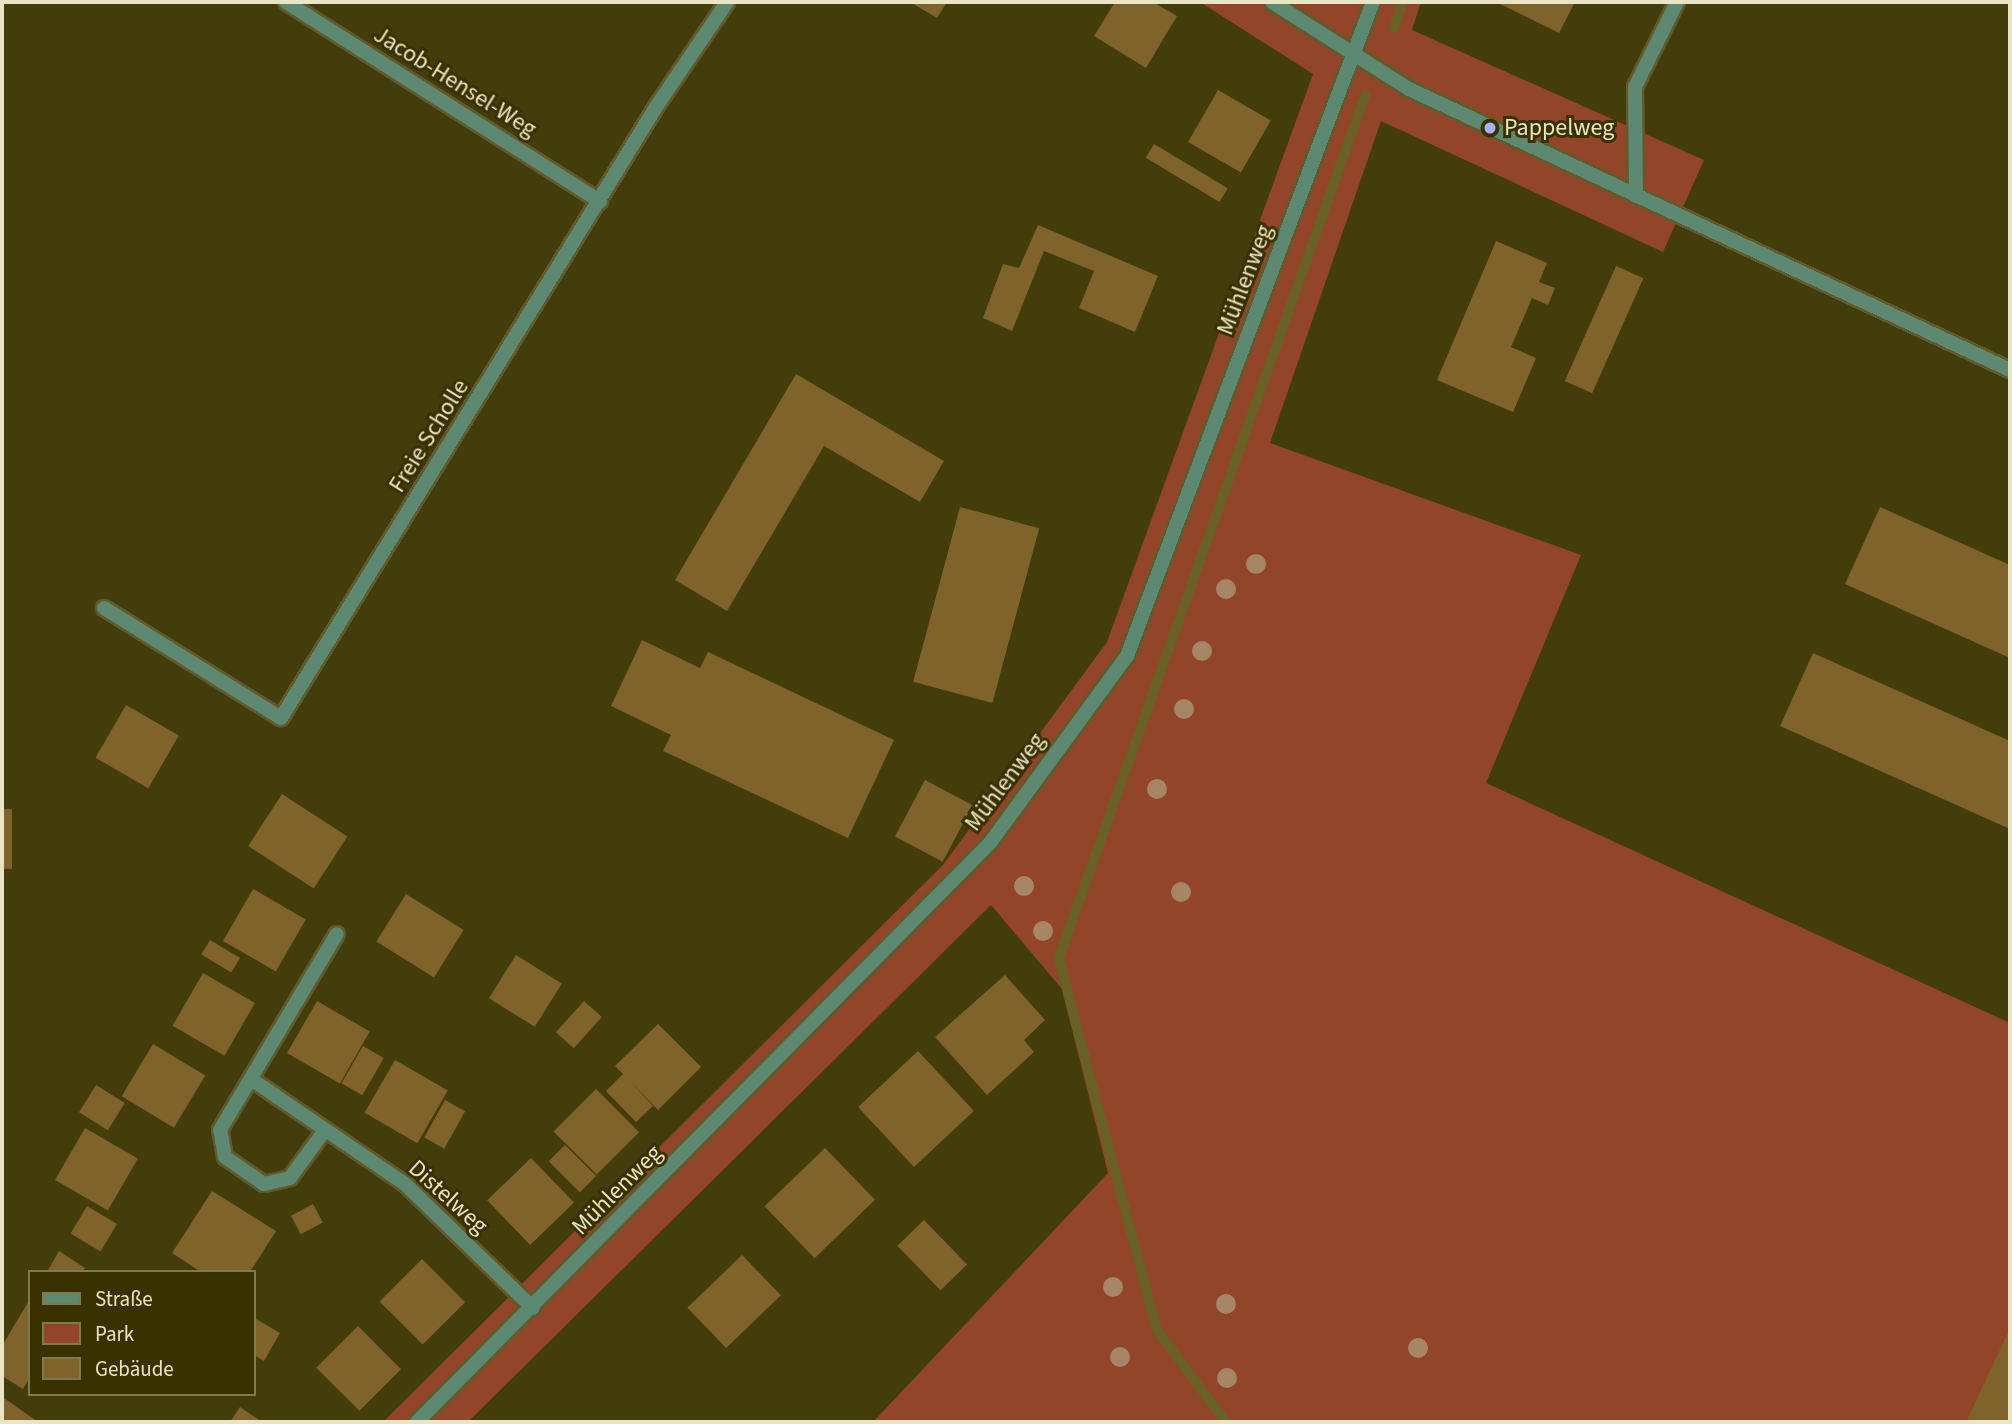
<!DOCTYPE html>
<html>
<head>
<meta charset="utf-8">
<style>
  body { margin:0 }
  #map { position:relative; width:2012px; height:1424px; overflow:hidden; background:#433c0b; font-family:"Source Sans 3",sans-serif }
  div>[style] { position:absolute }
  .green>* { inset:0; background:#924528 }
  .stream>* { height:10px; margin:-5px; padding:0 5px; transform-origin:5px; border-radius:5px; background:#6a6127 }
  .building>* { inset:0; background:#80622b; transform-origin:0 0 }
  .roads { filter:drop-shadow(2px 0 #615a2c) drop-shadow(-2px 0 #615a2c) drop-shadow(0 2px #615a2c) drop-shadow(0 -2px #615a2c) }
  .lane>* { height:14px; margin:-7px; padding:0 7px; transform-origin:7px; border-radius:7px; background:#5d8871 }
  .street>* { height:14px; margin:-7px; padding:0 7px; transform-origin:7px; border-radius:7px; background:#5d8871 }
  .trees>* { width:20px; height:20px; margin:-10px; border-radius:50%; background:#a68666 }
  .dots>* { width:19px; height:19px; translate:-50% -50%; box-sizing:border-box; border:4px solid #393100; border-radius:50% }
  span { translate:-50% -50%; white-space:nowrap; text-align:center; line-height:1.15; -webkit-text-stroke:6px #393100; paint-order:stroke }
  .street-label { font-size:24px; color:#e8e4c5 }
  .poi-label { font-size:24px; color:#e8e4c5 }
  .left { translate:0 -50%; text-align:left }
  .frame { position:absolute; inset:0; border:4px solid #e8e4c5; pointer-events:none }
  .legend { position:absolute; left:28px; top:1270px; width:228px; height:126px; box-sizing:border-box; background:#393100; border:2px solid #7f794f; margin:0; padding:9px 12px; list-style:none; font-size:21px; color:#e8e4c5 }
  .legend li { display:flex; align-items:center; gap:14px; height:35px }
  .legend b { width:35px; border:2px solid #7f794f }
</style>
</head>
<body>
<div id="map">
  <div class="green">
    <i style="clip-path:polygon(1200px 2px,1421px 2px,1412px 30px,1704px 160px,1663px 252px,1381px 121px,1270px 443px,1581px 555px,1486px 783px,2010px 1023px,2010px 1422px,873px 1422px,1108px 1173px,1062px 989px,991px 905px,468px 1422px,383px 1422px,943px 865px,1107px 642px,1313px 74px)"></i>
  </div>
  <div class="stream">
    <i style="left:1394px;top:28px;width:28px;rotate:-71deg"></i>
    <i style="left:1226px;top:1422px;width:115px;rotate:-126.9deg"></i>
    <i style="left:1157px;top:1330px;width:385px;rotate:-104.8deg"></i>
    <i style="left:1059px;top:958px;width:915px;rotate:-70.46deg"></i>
  </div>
  <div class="building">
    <i style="clip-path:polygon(910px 2px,947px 2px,937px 18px)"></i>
    <i style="clip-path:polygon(1115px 2px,1153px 2px,1177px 16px,1146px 68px,1094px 36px)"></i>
    <i style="clip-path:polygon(1496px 2px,1575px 2px,1559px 33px)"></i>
    <i style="left:1218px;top:90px;width:61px;height:60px;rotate:30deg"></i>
    <i style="left:1154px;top:144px;width:86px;height:16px;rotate:31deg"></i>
    <i style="clip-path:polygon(1038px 225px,1158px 276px,1135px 332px,1079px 308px,1094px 271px,1044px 251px,1012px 331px,983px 318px,1003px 264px,1019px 268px)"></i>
    <i style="clip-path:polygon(1496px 241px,1547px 263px,1539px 282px,1555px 288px,1548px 305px,1532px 298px,1511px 347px,1536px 358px,1513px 412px,1437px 380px)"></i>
    <i style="left:1616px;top:266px;width:30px;height:126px;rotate:24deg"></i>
    <i style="clip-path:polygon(796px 374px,944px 461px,920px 502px,824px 446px,727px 611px,675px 580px)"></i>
    <i style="left:960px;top:507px;width:82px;height:181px;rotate:15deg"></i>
    <i style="clip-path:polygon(1880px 507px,2010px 565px,2010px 658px,1845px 584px)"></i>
    <i style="clip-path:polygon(642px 640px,700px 668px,708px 652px,894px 740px,848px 838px,663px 751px,671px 735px,611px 706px)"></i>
    <i style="clip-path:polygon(1813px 653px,2010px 741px,2010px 829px,1780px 726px)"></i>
    <i style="left:126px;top:705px;width:61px;height:61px;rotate:30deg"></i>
    <i style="left:925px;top:780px;width:54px;height:64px;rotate:28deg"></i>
    <i style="left:282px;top:794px;width:78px;height:62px;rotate:33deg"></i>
    <i style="left:2px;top:809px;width:10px;height:60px"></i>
    <i style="left:253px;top:889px;width:61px;height:60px;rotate:30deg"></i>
    <i style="left:406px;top:894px;width:68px;height:56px;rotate:32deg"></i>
    <i style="left:210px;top:940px;width:35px;height:17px;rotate:31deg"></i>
    <i style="left:516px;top:955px;width:54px;height:51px;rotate:32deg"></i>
    <i style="left:203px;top:973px;width:60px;height:61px;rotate:30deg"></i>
    <i style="clip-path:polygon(1005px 975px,1045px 1020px,1024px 1040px,1034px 1052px,987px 1095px,935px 1037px)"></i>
    <i style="left:317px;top:1001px;width:61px;height:60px;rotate:30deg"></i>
    <i style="left:584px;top:1001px;width:24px;height:42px;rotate:42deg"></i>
    <i style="clip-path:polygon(658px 1024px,701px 1067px,658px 1110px,631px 1082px,653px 1106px,636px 1122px,606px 1091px,623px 1074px,615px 1066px)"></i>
    <i style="left:153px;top:1044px;width:61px;height:61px;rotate:31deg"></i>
    <i style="left:363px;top:1046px;width:24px;height:43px;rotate:30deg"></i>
    <i style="left:918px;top:1051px;width:82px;height:82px;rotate:47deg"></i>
    <i style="left:395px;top:1060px;width:61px;height:61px;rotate:30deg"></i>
    <i style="left:96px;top:1085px;width:34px;height:32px;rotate:32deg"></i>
    <i style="left:596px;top:1089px;width:61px;height:60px;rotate:45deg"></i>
    <i style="left:445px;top:1100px;width:23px;height:43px;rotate:29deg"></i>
    <i style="left:85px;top:1128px;width:61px;height:60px;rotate:30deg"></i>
    <i style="left:565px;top:1145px;width:44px;height:23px;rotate:45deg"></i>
    <i style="left:825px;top:1148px;width:72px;height:84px;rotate:46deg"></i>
    <i style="left:531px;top:1158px;width:62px;height:61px;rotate:46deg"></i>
    <i style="clip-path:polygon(212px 1191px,276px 1231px,250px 1272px,201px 1272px,172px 1253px)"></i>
    <i style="left:313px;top:1204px;width:21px;height:25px;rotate:62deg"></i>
    <i style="left:87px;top:1206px;width:35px;height:32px;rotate:31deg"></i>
    <i style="left:924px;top:1220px;width:62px;height:37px;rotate:46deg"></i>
    <i style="clip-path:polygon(59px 1251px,85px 1268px,82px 1272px,47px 1272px)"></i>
    <i style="left:742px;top:1255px;width:56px;height:76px;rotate:46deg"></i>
    <i style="left:422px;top:1259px;width:61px;height:60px;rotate:45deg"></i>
    <i style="clip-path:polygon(30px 1299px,30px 1377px,23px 1389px,2px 1376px,2px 1346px)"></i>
    <i style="clip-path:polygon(256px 1319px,280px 1333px,264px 1361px,254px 1355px)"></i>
    <i style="left:358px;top:1326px;width:61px;height:59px;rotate:45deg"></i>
    <i style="clip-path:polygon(2010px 1328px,2010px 1422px,1966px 1422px)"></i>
    <i style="clip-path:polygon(4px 1398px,38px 1422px,2px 1422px)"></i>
    <i style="clip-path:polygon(240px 1407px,262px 1422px,230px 1422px)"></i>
  </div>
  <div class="roads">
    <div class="lane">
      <i style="left:1636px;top:196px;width:109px;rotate:-90.5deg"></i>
      <i style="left:1635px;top:87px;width:95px;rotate:-63.7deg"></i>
    </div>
    <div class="street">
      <i style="left:286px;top:2px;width:372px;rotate:32.4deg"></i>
      <i style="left:1272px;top:2px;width:162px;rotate:32.4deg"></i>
      <i style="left:1409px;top:89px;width:663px;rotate:25.06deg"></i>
      <i style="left:104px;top:608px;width:208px;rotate:31.9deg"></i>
      <i style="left:281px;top:718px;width:717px;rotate:-58.46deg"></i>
      <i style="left:656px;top:107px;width:127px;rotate:-55.9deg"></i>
      <i style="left:251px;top:1079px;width:186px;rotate:34.3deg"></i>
      <i style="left:405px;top:1184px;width:178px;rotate:44.1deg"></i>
      <i style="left:325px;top:1130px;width:59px;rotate:126.1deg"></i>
      <i style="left:290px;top:1178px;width:27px;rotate:167deg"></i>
      <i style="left:264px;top:1184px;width:47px;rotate:-145.3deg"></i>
      <i style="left:225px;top:1157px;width:27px;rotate:-100deg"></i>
      <i style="left:220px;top:1130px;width:228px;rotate:-59.2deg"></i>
      <i style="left:417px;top:1422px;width:815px;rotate:-45.3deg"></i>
      <i style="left:990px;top:843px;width:232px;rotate:-53.8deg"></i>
      <i style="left:1127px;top:656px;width:699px;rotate:-69.39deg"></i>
    </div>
  </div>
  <div class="trees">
    <i style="left:1256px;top:564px"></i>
    <i style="left:1226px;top:589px"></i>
    <i style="left:1202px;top:651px"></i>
    <i style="left:1184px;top:709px"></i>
    <i style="left:1157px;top:789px"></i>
    <i style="left:1024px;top:886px"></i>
    <i style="left:1181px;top:892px"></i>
    <i style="left:1043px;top:931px"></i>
    <i style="left:1113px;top:1287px"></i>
    <i style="left:1226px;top:1304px"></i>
    <i style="left:1418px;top:1348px"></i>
    <i style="left:1120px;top:1357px"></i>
    <i style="left:1227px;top:1378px"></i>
  </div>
  <div class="dots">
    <i style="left:1490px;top:128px;background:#aab0fb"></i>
  </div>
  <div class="street-label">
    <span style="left:455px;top:82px;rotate:32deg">Jacob-Hensel-Weg</span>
    <span style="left:1245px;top:280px;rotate:-69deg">Mühlenweg</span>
    <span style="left:429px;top:436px;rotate:-58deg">Freie Scholle</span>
    <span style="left:1005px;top:782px;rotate:-53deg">Mühlenweg</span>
    <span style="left:617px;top:1190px;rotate:-45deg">Mühlenweg</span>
    <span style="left:448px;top:1197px;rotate:42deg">Distelweg</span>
  </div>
  <div class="poi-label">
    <span class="left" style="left:1504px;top:128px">Pappelweg</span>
  </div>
  <div class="frame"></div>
  <ul class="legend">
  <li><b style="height:9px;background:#5d8871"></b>Straße</li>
  <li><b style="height:19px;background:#924528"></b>Park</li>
  <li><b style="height:19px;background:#80622b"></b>Gebäude</li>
  </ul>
</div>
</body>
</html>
